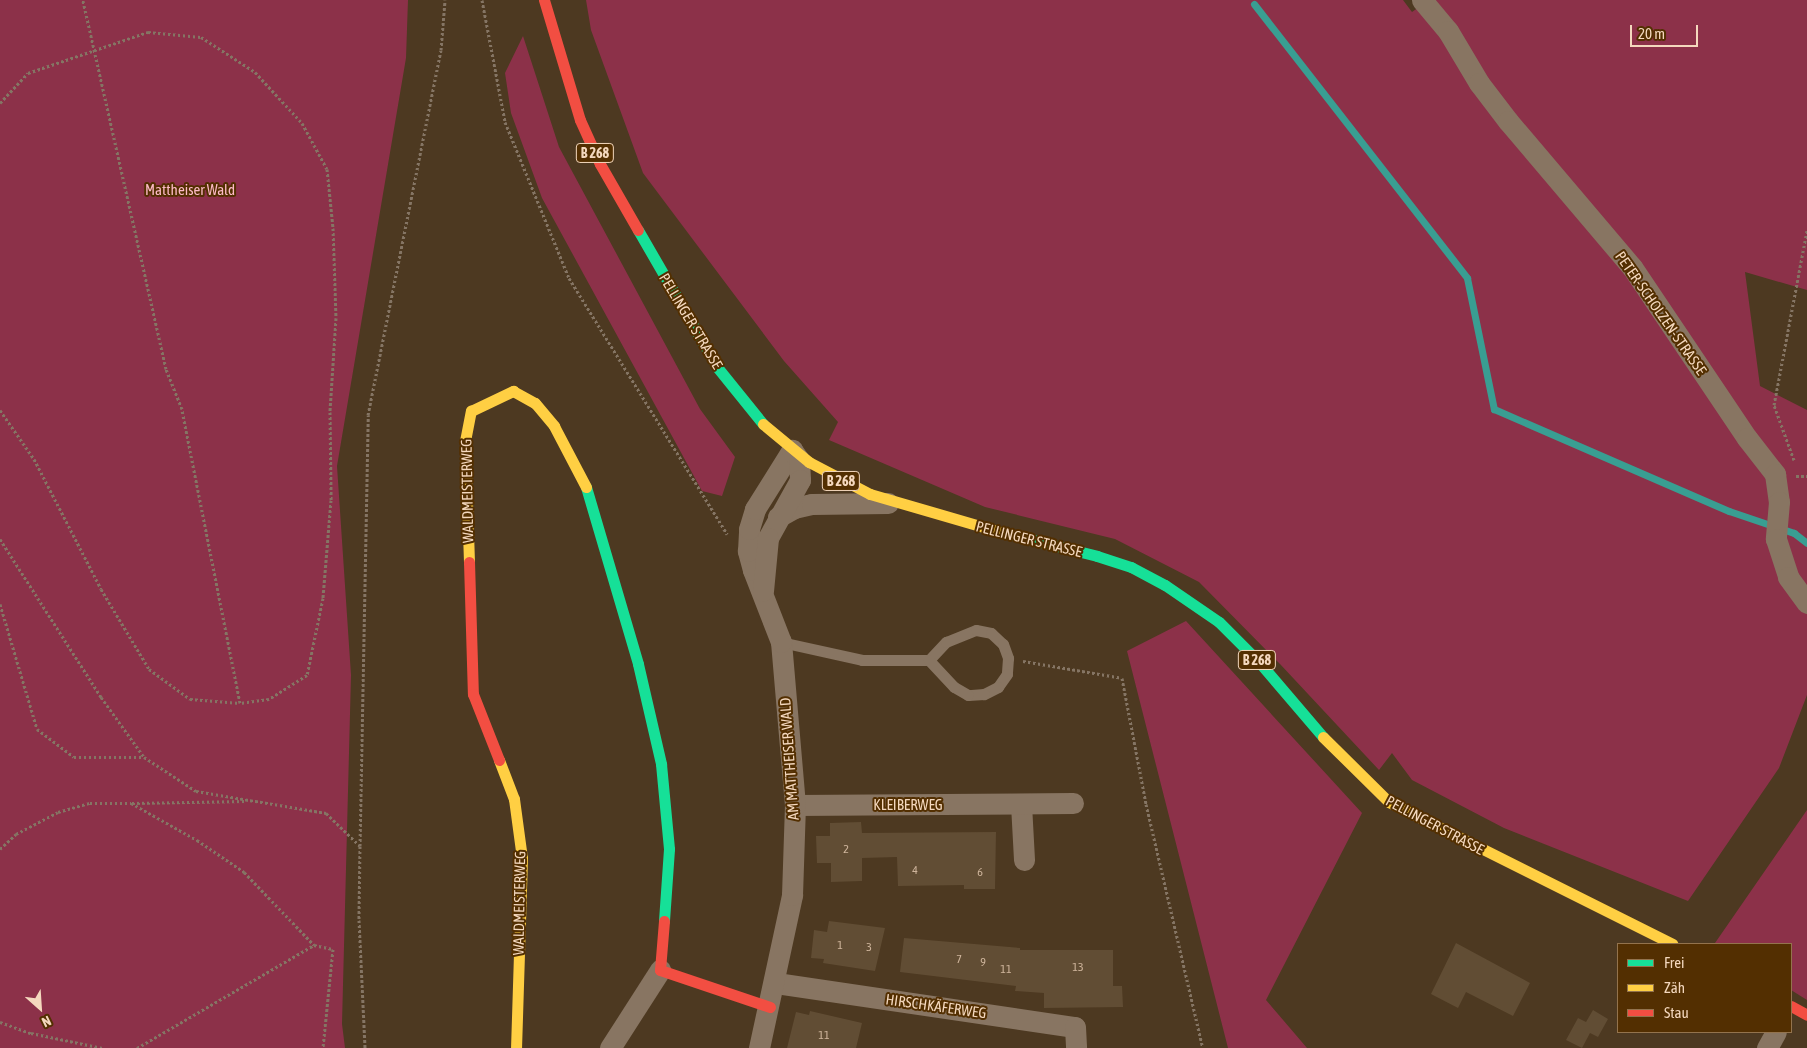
<!DOCTYPE html>
<html>
<head>
<meta charset="utf-8">
<style>
  body { margin:0 }
  #map { position:relative; width:1807px; height:1048px; overflow:hidden; background:#4d3921; font-family:"Asap Condensed",sans-serif }
  div>[style] { position:absolute }
  .green>* { inset:0; background:#8c3149 }
  .stream>* { height:7px; margin:-3.5px; padding:0 3.5px; transform-origin:3.5px; border-radius:3.5px; background:#399e92 }
  .building>* { inset:0; background:#614d34 }
  .path>* { height:3px; margin-top:-1.5px; transform-origin:0; background:repeating-linear-gradient(90deg,#857564 0 2.5px,transparent 0 5px) }
  .lane>* { height:11px; margin:-5.5px; padding:0 5.5px; transform-origin:5.5px; border-radius:5.5px; background:#887562 }
  .street>* { height:21px; margin:-10.5px; padding:0 10.5px; transform-origin:10.5px; border-radius:10.5px; background:#887562 }
  .fast>* { height:11px; margin:-5.5px; padding:0 5.5px; transform-origin:5.5px; border-radius:5.5px; background:#16e098 }
  .slow>* { height:11px; margin:-5.5px; padding:0 5.5px; transform-origin:5.5px; border-radius:5.5px; background:#ffcf43 }
  .jam>* { height:11px; margin:-5.5px; padding:0 5.5px; transform-origin:5.5px; border-radius:5.5px; background:#f24e42 }
  span { translate:-50% -50%; white-space:nowrap; text-align:center; line-height:1.15; -webkit-text-stroke:4px #532f01; paint-order:stroke }
  .number-label { font-size:12px; color:#cfb59c }
  .number-label span { -webkit-text-stroke-width:0 }
  .shield-label span { padding:1px 4px; background:#532f01; border:1px solid; border-radius:4px; -webkit-text-stroke-width:0 }
  .shield-label { font-size:14px; color:#f4d8be; font-weight:700 }
  .park-label { font-size:15px; color:#fdbac7 }
  .street-label { font-size:15px; color:#f4d8be }
  .legend { position:absolute; left:1617px; top:943px; width:175px; height:90px; box-sizing:border-box; background:#532f01; border:1px solid #93734d; margin:0; padding:6px 9px; list-style:none; font-size:15px; color:#f4d8be }
  .legend li { display:flex; align-items:center; gap:10px; height:25px }
  .legend b { width:25px; border:1px solid #93734d }
  .north { position:absolute; left:15px; top:983px; width:50px; height:50px; -webkit-text-stroke:4px #532f01; paint-order:stroke; rotate:154deg; font-size:14px; font-weight:700; line-height:20px; text-align:center; color:#f4d8be }
  .north::after { content:''; display:block; margin:auto; width:18px; height:22px; background:#f4d8be; clip-path:polygon(50% 0,100% 100%,50% 72%,0 100%) }
  .scale { position:absolute; left:1630px; top:25px; width:68px; height:22px; box-sizing:border-box; border:2px solid #f4d8be; border-top:0; padding-left:6px; font-size:15px; line-height:18px; white-space:nowrap; color:#f4d8be; -webkit-text-stroke:4px #532f01; paint-order:stroke }
</style>
</head>
<body>
<div id="map">
  <div class="green">
    <i style="clip-path:polygon(0 0,408px 0,406px 58px,337px 466px,351px 675px,342px 1024px,345px 1048px,0 1048px)"></i>
    <i style="clip-path:polygon(586px 0,1403px 0,1412px 12px,1429px 0,1807px 0,1807px 290px,1745px 272px,1760px 386px,1807px 410px,1807px 695px,1779px 768px,1688px 901px,1504px 828px,1412px 780px,1392px 753px,1379px 770px,1280px 664px,1199px 582px,1115px 539px,985px 507px,829px 440px,838px 422px,784px 361px,643px 173px,591px 30px)"></i>
    <i style="clip-path:polygon(523px 36px,559px 147px,700px 409px,735px 457px,722px 496px,702px 491px,542px 198px,511px 113px,505px 73px)"></i>
    <i style="clip-path:polygon(1186px 621px,1362px 813px,1266px 1000px,1307px 1048px,1228px 1048px,1127px 651px)"></i>
    <i style="clip-path:polygon(1807px 810px,1807px 1000px,1791px 990px,1791px 944px,1715px 943px)"></i>
  </div>
  <div class="stream">
    <i style="left:1254px;top:4px;width:347px;rotate:52.1deg"></i>
    <i style="left:1467px;top:278px;width:134px;rotate:78.4deg"></i>
    <i style="left:1494px;top:409px;width:256px;rotate:23.5deg"></i>
    <i style="left:1729px;top:511px;width:69px;rotate:18.7deg"></i>
    <i style="left:1794px;top:533px;width:16px;rotate:38deg"></i>
  </div>
  <div class="building">
    <i style="clip-path:polygon(861px 822px,862px 833px,996px 832px,995px 889px,964px 889px,964px 885px,898px 886px,897px 857px,862px 858px,862px 881px,831px 882px,831px 863px,817px 863px,816px 836px,830px 836px,830px 823px)"></i>
    <i style="clip-path:polygon(829px 921px,885px 928px,875px 971px,823px 963px,824px 959px,811px 958px,814px 930px,827px 932px)"></i>
    <i style="clip-path:polygon(904px 938px,1020px 948px,1020px 950px,1113px 950px,1113px 986px,1122px 986px,1123px 1007px,1044px 1008px,1044px 993px,1015px 991px,1016px 986px,900px 972px)"></i>
    <i style="clip-path:polygon(1456px 943px,1530px 983px,1513px 1016px,1466px 992px,1458px 1008px,1431px 994px)"></i>
    <i style="clip-path:polygon(1593px 1010px,1608px 1019px,1598px 1037px,1590px 1033px,1582px 1048px,1566px 1040px,1578px 1018px,1586px 1022px)"></i>
    <i style="clip-path:polygon(810px 1011px,862px 1023px,856px 1048px,787px 1048px,796px 1012px,809px 1015px)"></i>
  </div>
  <div class="path">
    <i style="left:482px;top:0;width:124px;rotate:79.3deg"></i>
    <i style="left:505px;top:122px;width:169px;rotate:67.7deg"></i>
    <i style="left:569px;top:278px;width:301px;rotate:58.3deg"></i>
    <i style="left:0;top:103px;width:41px;rotate:-47deg"></i>
    <i style="left:28px;top:73px;width:127px;rotate:-18.9deg"></i>
    <i style="left:148px;top:32px;width:53px;rotate:5.4deg"></i>
    <i style="left:201px;top:37px;width:64px;rotate:32.9deg"></i>
    <i style="left:255px;top:72px;width:69px;rotate:47.3deg"></i>
    <i style="left:302px;top:123px;width:52px;rotate:61.5deg"></i>
    <i style="left:327px;top:169px;width:59px;rotate:84.2deg"></i>
    <i style="left:333px;top:228px;width:90px;rotate:88.1deg"></i>
    <i style="left:336px;top:318px;width:94px;rotate:93.7deg"></i>
    <i style="left:330px;top:412px;width:88px;rotate:89.3deg"></i>
    <i style="left:331px;top:500px;width:98px;rotate:94.7deg"></i>
    <i style="left:323px;top:598px;width:79px;rotate:101.7deg"></i>
    <i style="left:307px;top:675px;width:45px;rotate:147.7deg"></i>
    <i style="left:269px;top:699px;width:29px;rotate:172deg"></i>
    <i style="left:0;top:410px;width:60px;rotate:55.2deg"></i>
    <i style="left:34px;top:459px;width:146px;rotate:62.7deg"></i>
    <i style="left:101px;top:589px;width:93px;rotate:59deg"></i>
    <i style="left:149px;top:669px;width:51px;rotate:36.2deg"></i>
    <i style="left:190px;top:699px;width:50px;rotate:4.6deg"></i>
    <i style="left:240px;top:703px;width:300px;rotate:-101.2deg"></i>
    <i style="left:182px;top:409px;width:43px;rotate:-111.8deg"></i>
    <i style="left:166px;top:369px;width:378px;rotate:-102.7deg"></i>
    <i style="left:1794px;top:460px;width:59px;rotate:-110deg"></i>
    <i style="left:1774px;top:405px;width:178px;rotate:-79.3deg"></i>
    <i style="left:1796px;top:476px;width:11px"></i>
    <i style="left:0;top:539px;width:188px;rotate:57.4deg"></i>
    <i style="left:101px;top:697px;width:74px;rotate:54.4deg"></i>
    <i style="left:144px;top:757px;width:62px;rotate:33.2deg"></i>
    <i style="left:196px;top:791px;width:132px;rotate:9.6deg"></i>
    <i style="left:326px;top:813px;width:47px;rotate:44.1deg"></i>
    <i style="left:360px;top:846px;width:74px;rotate:90.8deg"></i>
    <i style="left:359px;top:920px;width:128px;rotate:87.3deg"></i>
    <i style="left:0;top:604px;width:130px;rotate:73.5deg"></i>
    <i style="left:37px;top:729px;width:46px;rotate:37.1deg"></i>
    <i style="left:74px;top:757px;width:70px"></i>
    <i style="left:1023px;top:661px;width:100px;rotate:9.7deg"></i>
    <i style="left:1122px;top:678px;width:128px;rotate:79.2deg"></i>
    <i style="left:1146px;top:804px;width:251px;rotate:76.9deg"></i>
    <i style="left:132px;top:803px;width:114px;rotate:-1deg"></i>
    <i style="left:360px;top:846px;width:431px;rotate:-88.9deg"></i>
    <i style="left:368px;top:415px;width:372px;rotate:-78.7deg"></i>
    <i style="left:441px;top:50px;width:50px;rotate:-85.4deg"></i>
    <i style="left:0;top:849px;width:22px;rotate:-43deg"></i>
    <i style="left:16px;top:834px;width:47px;rotate:-27.6deg"></i>
    <i style="left:58px;top:812px;width:33px;rotate:-16deg"></i>
    <i style="left:90px;top:803px;width:41px"></i>
    <i style="left:131px;top:803px;width:76px;rotate:29.3deg"></i>
    <i style="left:197px;top:840px;width:57px;rotate:34.2deg"></i>
    <i style="left:244px;top:872px;width:101px;rotate:46.2deg"></i>
    <i style="left:314px;top:945px;width:19px;rotate:12deg"></i>
    <i style="left:333px;top:949px;width:100px;rotate:95.8deg"></i>
    <i style="left:0;top:1022px;width:33px;rotate:20deg"></i>
    <i style="left:31px;top:1033px;width:73px;rotate:11.9deg"></i>
    <i style="left:137px;top:1048px;width:205px;rotate:-30.2deg"></i>
  </div>
  <div class="lane">
    <i style="left:781px;top:642px;width:83px;rotate:12.5deg"></i>
    <i style="left:862px;top:660px;width:67px"></i>
    <i style="left:929px;top:660px;width:25px;rotate:-47deg"></i>
    <i style="left:946px;top:642px;width:32px;rotate:-22deg"></i>
    <i style="left:976px;top:630px;width:15px;rotate:11deg"></i>
    <i style="left:991px;top:633px;width:16px;rotate:43deg"></i>
    <i style="left:1003px;top:644px;width:15px;rotate:70deg"></i>
    <i style="left:1008px;top:658px;width:16px;rotate:94deg"></i>
    <i style="left:1007px;top:674px;width:16px;rotate:125deg"></i>
    <i style="left:998px;top:687px;width:16px;rotate:153deg"></i>
    <i style="left:984px;top:694px;width:16px;rotate:176deg"></i>
    <i style="left:968px;top:695px;width:16px;rotate:-150deg"></i>
    <i style="left:954px;top:687px;width:37px;rotate:-133deg"></i>
  </div>
  <div class="street">
    <i style="left:1422px;top:0;width:40px;rotate:50deg"></i>
    <i style="left:1448px;top:31px;width:61px;rotate:59.2deg"></i>
    <i style="left:1479px;top:83px;width:48px;rotate:52.7deg"></i>
    <i style="left:1508px;top:121px;width:192px;rotate:49.7deg"></i>
    <i style="left:1632px;top:267px;width:206px;rotate:56.1deg"></i>
    <i style="left:1747px;top:438px;width:46px;rotate:52.1deg"></i>
    <i style="left:1775px;top:474px;width:28px;rotate:82deg"></i>
    <i style="left:1779px;top:502px;width:37px;rotate:95deg"></i>
    <i style="left:1776px;top:539px;width:40px;rotate:72deg"></i>
    <i style="left:1788px;top:577px;width:32px;rotate:54deg"></i>
    <i style="left:778px;top:517px;width:18px;rotate:-29deg"></i>
    <i style="left:794px;top:508px;width:18px;rotate:-13deg"></i>
    <i style="left:812px;top:504px;width:76px;rotate:-0.8deg"></i>
    <i style="left:1021px;top:804px;width:56px;rotate:86.9deg"></i>
    <i style="left:795px;top:805px;width:278px;rotate:-0.4deg"></i>
    <i style="left:776px;top:983px;width:302px;rotate:8.4deg"></i>
    <i style="left:1075px;top:1027px;width:21px;rotate:87deg"></i>
    <i style="left:610px;top:1048px;width:93px;rotate:-57.3deg"></i>
    <i style="left:759px;top:1048px;width:157px;rotate:-77.8deg"></i>
    <i style="left:792px;top:895px;width:90px;rotate:-88.1deg"></i>
    <i style="left:795px;top:805px;width:164px;rotate:-94.9deg"></i>
    <i style="left:781px;top:642px;width:77px;rotate:-111.3deg"></i>
    <i style="left:753px;top:570px;width:20px;rotate:-105deg"></i>
    <i style="left:748px;top:551px;width:22px;rotate:-87deg"></i>
    <i style="left:749px;top:529px;width:21px;rotate:-73deg"></i>
    <i style="left:755px;top:509px;width:70px;rotate:-57.9deg"></i>
    <i style="left:792px;top:450px;width:12px;rotate:55deg"></i>
    <i style="left:799px;top:460px;width:20px;rotate:87deg"></i>
    <i style="left:800px;top:480px;width:66px;rotate:118.9deg"></i>
    <i style="left:768px;top:538px;width:53px;rotate:95.4deg"></i>
    <i style="left:1767px;top:1048px;width:18px;rotate:-61deg"></i>
  </div>
  <div class="fast">
    <i style="left:638px;top:230px;width:158px;rotate:60deg"></i>
    <i style="left:717px;top:367px;width:73px;rotate:51.1deg"></i>
    <i style="left:586px;top:487px;width:184px;rotate:73.6deg"></i>
    <i style="left:638px;top:664px;width:103px;rotate:77deg"></i>
    <i style="left:661px;top:764px;width:85px;rotate:84.6deg"></i>
    <i style="left:669px;top:849px;width:72px;rotate:94deg"></i>
    <i style="left:1001px;top:532px;width:99px;rotate:14deg"></i>
    <i style="left:1097px;top:556px;width:36px;rotate:18deg"></i>
    <i style="left:1131px;top:567px;width:38px;rotate:28deg"></i>
    <i style="left:1165px;top:585px;width:65px;rotate:34.4deg"></i>
    <i style="left:1219px;top:622px;width:57px;rotate:45deg"></i>
    <i style="left:1259px;top:662px;width:99px;rotate:49.5deg"></i>
  </div>
  <div class="slow">
    <i style="left:763px;top:424px;width:60px;rotate:39.6deg"></i>
    <i style="left:809px;top:462px;width:69px;rotate:27.7deg"></i>
    <i style="left:870px;top:494px;width:136px;rotate:16.2deg"></i>
    <i style="left:469px;top:562px;width:121px;rotate:-91.9deg"></i>
    <i style="left:465px;top:441px;width:31px;rotate:-79deg"></i>
    <i style="left:471px;top:411px;width:47px;rotate:-25.5deg"></i>
    <i style="left:513px;top:391px;width:25px;rotate:29deg"></i>
    <i style="left:535px;top:403px;width:30px;rotate:50deg"></i>
    <i style="left:554px;top:426px;width:69px;rotate:62.3deg"></i>
    <i style="left:1323px;top:737px;width:93px;rotate:44.6deg"></i>
    <i style="left:1389px;top:802px;width:317px;rotate:26.6deg"></i>
    <i style="left:499px;top:760px;width:42px;rotate:69deg"></i>
    <i style="left:514px;top:799px;width:60px;rotate:82.3deg"></i>
    <i style="left:522px;top:858px;width:190px;rotate:91.8deg"></i>
  </div>
  <div class="jam">
    <i style="left:544px;top:0;width:125px;rotate:73.3deg"></i>
    <i style="left:580px;top:120px;width:48px;rotate:65.6deg"></i>
    <i style="left:600px;top:164px;width:76px;rotate:60.1deg"></i>
    <i style="left:469px;top:562px;width:132px;rotate:88.3deg"></i>
    <i style="left:473px;top:694px;width:71px;rotate:68.5deg"></i>
    <i style="left:664px;top:921px;width:49px;rotate:94.7deg"></i>
    <i style="left:660px;top:970px;width:116px;rotate:18.6deg"></i>
    <i style="left:1791px;top:1006px;width:18px;rotate:29deg"></i>
  </div>
  <div class="number-label">
    <span style="left:846px;top:850px">2</span>
    <span style="left:915px;top:871px">4</span>
    <span style="left:980px;top:873px">6</span>
    <span style="left:840px;top:946px">1</span>
    <span style="left:869px;top:948px">3</span>
    <span style="left:959px;top:960px">7</span>
    <span style="left:983px;top:963px">9</span>
    <span style="left:1078px;top:968px">13</span>
    <span style="left:1006px;top:970px">11</span>
    <span style="left:824px;top:1036px">11</span>
  </div>
  <div class="shield-label">
    <span style="left:595px;top:153px">B 268</span>
    <span style="left:841px;top:481px">B 268</span>
    <span style="left:1257px;top:660px">B 268</span>
  </div>
  <div class="park-label">
    <span style="left:190px;top:190px">Mattheiser Wald</span>
  </div>
  <div class="street-label">
    <span style="left:1661px;top:313px;rotate:55deg">PETER-SCHOLZEN-STRASSE</span>
    <span style="left:691px;top:321px;rotate:59deg">PELLINGER STRASSE</span>
    <span style="left:467px;top:491px;rotate:-91deg">WALDMEISTERWEG</span>
    <span style="left:1029px;top:539px;rotate:14deg">PELLINGER STRASSE</span>
    <span style="left:789px;top:759px;rotate:-94deg">AM MATTHEISER WALD</span>
    <span style="left:908px;top:805px">KLEIBERWEG</span>
    <span style="left:1435px;top:825px;rotate:28deg">PELLINGER STRASSE</span>
    <span style="left:519px;top:903px;rotate:-89deg">WALDMEISTERWEG</span>
    <span style="left:936px;top:1006px;rotate:8deg">HIRSCHKÄFERWEG</span>
  </div>
  <ul class="legend">
  <li><b style="height:6px;background:#16e098"></b>Frei</li>
  <li><b style="height:6px;background:#ffcf43"></b>Zäh</li>
  <li><b style="height:6px;background:#f24e42"></b>Stau</li>
  </ul>
  <div class="north">N</div>
  <div class="scale">20 m</div>
</div>
</body>
</html>
